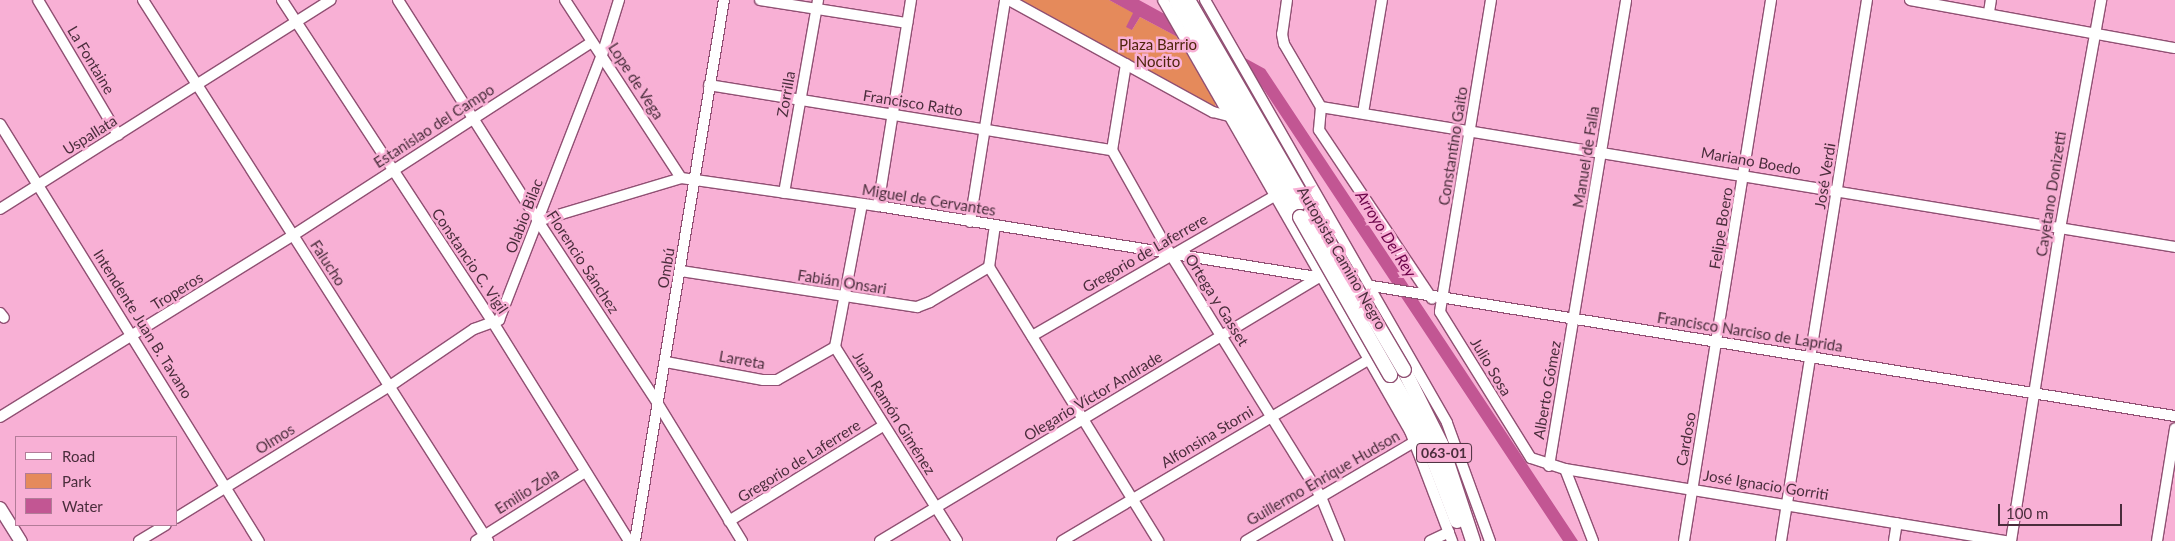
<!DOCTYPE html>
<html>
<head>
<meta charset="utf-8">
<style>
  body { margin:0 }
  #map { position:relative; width:2175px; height:541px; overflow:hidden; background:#f8b0d5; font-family:Lato,sans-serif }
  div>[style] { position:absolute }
  .green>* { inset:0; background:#e58a5b }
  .water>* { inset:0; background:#c25693 }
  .roads { filter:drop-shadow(1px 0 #905073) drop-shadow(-1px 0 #905073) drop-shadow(0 1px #905073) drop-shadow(0 -1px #905073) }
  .minor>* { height:10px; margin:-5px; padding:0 5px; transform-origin:5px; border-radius:5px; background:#fff }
  .major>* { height:12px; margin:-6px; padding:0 6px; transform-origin:6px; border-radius:6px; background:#fff }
  .highway>* { height:14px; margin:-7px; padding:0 7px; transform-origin:7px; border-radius:7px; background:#fff }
  .bridges { filter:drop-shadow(1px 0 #905073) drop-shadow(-1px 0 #905073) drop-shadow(0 1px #905073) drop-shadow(0 -1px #905073) }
  .highway-bridge>* { height:14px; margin:-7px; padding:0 7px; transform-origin:7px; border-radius:7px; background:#fff }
  span { translate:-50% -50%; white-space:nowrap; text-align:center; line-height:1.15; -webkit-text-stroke:5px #f8b0d5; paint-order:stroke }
  .shield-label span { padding:1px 4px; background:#f8b0d5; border:1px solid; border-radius:4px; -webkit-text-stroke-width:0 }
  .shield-label { font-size:14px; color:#4a2d3c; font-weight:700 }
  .park-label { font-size:15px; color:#4f250c }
  .street-label { font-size:15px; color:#4a2d3c }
  .water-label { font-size:16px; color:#6c0349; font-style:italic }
  .legend { position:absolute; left:15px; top:436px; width:162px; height:90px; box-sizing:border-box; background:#f8b0d5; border:1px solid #b27c98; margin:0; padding:6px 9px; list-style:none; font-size:15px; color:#4a2d3c }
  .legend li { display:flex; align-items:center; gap:10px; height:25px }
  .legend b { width:25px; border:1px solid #b27c98 }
  .scale { position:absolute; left:1998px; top:504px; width:124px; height:22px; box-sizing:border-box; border:2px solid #4a2d3c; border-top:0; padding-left:6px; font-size:15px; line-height:18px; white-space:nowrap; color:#4a2d3c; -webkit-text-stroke:4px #f8b0d5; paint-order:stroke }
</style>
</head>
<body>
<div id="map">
  <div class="green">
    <i style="clip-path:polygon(1016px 0,1109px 0,1134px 13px,1132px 30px,1140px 17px,1176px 36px,1214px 99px,1216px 107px)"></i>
  </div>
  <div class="water">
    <i style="clip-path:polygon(1109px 0,1139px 0,1265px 69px,1578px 541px,1563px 541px,1260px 84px,1251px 76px,1140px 17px,1132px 30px,1126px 27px,1133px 13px)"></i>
  </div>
  <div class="roads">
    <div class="minor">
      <i style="left:38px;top:0;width:157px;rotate:59.3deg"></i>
      <i style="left:143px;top:0;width:642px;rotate:57.47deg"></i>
      <i style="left:282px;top:0;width:387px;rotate:56.8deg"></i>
      <i style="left:494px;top:324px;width:256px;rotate:58.1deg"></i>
      <i style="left:398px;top:0;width:262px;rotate:57.6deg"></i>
      <i style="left:538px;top:221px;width:219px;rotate:56.7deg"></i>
      <i style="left:658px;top:404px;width:161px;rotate:58.5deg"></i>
      <i style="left:565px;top:0;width:212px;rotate:56.9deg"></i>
      <i style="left:760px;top:0;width:149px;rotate:8.9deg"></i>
      <i style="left:1009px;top:0;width:233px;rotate:28.8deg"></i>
      <i style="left:1213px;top:112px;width:16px;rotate:14deg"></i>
      <i style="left:1163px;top:0;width:497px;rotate:60.2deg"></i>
      <i style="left:1410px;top:431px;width:118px;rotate:69.1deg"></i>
      <i style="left:1205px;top:0;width:487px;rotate:60.2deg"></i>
      <i style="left:1447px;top:423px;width:126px;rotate:70deg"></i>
      <i style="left:1287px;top:0;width:34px;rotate:98deg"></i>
      <i style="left:1282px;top:34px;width:10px;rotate:79deg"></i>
      <i style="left:1284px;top:44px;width:73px;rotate:59.6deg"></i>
      <i style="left:1491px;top:0;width:316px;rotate:99.3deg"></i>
      <i style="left:1440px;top:312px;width:172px;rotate:58.1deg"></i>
      <i style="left:1531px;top:458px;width:36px;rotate:18deg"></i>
      <i style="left:1565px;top:469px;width:447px;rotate:9.3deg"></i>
      <i style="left:1910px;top:0;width:269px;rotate:10.3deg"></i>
      <i style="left:1989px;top:12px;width:12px;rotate:-81deg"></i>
      <i style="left:1126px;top:64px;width:87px;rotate:99.2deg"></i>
      <i style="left:1112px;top:150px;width:120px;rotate:60.7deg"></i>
      <i style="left:1171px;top:255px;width:285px;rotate:58.2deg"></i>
      <i style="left:1321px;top:497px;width:48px;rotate:67.8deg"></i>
      <i style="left:709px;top:85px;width:408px;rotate:9.2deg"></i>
      <i style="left:1321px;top:107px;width:865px;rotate:9.31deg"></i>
      <i style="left:1321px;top:107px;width:23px;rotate:95deg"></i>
      <i style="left:1319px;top:130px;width:203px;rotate:56.2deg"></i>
      <i style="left:1363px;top:113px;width:115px;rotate:-80.5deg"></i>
      <i style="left:0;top:124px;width:491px;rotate:58.2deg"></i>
      <i style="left:784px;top:193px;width:196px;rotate:-80deg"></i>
      <i style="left:862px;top:204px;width:146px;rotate:100.7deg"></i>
      <i style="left:835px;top:347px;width:229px;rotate:57.8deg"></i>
      <i style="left:878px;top:206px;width:209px;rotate:-80.9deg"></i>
      <i style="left:0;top:209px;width:391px;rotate:-32.3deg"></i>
      <i style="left:538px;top:221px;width:149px;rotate:-16.7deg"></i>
      <i style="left:681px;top:178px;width:199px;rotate:8.1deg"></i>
      <i style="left:878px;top:206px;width:1314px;rotate:9.2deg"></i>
      <i style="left:970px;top:222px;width:225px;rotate:-81deg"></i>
      <i style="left:995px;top:225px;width:42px;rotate:98.1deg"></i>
      <i style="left:989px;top:267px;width:322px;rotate:58.3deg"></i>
      <i style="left:681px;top:271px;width:239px;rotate:8.7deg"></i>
      <i style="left:917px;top:307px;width:14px;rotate:-21deg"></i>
      <i style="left:930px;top:302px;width:69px;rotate:-30.7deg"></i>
      <i style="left:0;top:313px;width:6px;rotate:51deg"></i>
      <i style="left:1032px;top:336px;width:280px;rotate:-30deg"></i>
      <i style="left:666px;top:362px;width:99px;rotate:10.5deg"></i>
      <i style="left:763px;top:380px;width:14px"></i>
      <i style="left:777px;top:380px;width:67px;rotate:-29.6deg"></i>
      <i style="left:0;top:417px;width:344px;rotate:-31.8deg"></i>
      <i style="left:292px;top:236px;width:357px;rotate:-32.9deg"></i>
      <i style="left:1549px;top:466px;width:472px;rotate:-80.6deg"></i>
      <i style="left:1565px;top:469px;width:77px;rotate:68.7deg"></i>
      <i style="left:176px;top:518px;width:251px;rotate:-31.7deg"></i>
      <i style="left:390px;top:386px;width:102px;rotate:-34.2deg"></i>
      <i style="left:474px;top:329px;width:27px;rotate:-20deg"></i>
      <i style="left:499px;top:320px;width:284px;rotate:-68.8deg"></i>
      <i style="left:602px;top:55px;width:58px;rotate:-72.8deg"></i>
      <i style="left:729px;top:521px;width:181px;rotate:-31.7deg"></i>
      <i style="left:139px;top:541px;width:31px;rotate:-31deg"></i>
      <i style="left:476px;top:541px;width:129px;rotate:-32.3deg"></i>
      <i style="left:635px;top:541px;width:548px;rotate:-80.66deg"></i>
      <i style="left:880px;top:541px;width:514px;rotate:-31deg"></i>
      <i style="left:1062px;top:541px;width:356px;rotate:-30.6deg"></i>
      <i style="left:1246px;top:541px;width:197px;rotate:-30.5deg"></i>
      <i style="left:1430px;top:541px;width:21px;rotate:-25deg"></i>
      <i style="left:1684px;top:541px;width:548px;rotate:-80.86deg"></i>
      <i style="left:1781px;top:541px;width:548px;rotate:-80.97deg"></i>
      <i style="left:1894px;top:541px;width:18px;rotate:-81deg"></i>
      <i style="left:2011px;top:541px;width:316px;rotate:-81.1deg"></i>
      <i style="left:2060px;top:229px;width:233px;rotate:-79.8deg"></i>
      <i style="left:2157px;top:541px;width:114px;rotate:-80.9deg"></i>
    </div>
    <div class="major">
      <i style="left:0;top:508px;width:39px;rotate:58deg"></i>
    </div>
    <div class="highway">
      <i style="left:1176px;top:0;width:250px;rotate:60.3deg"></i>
      <i style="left:1188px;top:0;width:245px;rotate:59.9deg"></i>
      <i style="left:1404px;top:370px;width:83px;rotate:63.4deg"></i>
      <i style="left:1441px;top:444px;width:102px;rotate:71.7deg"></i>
      <i style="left:1390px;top:375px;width:69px;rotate:60.5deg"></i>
      <i style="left:1424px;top:435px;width:92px;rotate:69deg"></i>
    </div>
  </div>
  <div class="bridges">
    <div class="highway-bridge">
      <i style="left:1311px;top:212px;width:183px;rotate:59.5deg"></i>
      <i style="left:1300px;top:217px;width:182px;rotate:60.3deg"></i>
    </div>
  </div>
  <div class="shield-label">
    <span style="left:1444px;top:453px">063-01</span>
  </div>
  <div class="park-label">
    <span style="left:1158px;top:53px">Plaza Barrio<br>Nocito</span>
  </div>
  <div class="street-label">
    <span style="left:91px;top:60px;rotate:59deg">La Fontaine</span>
    <span style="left:636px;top:81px;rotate:57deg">Lope de Vega</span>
    <span style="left:786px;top:94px;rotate:-80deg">Zorrilla</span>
    <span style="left:913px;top:103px;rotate:9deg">Francisco Ratto</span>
    <span style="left:434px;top:126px;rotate:-33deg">Estanislao del Campo</span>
    <span style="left:90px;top:135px;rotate:-32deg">Uspallata</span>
    <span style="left:1453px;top:146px;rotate:-81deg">Constantino Gaito</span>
    <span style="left:1586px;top:157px;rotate:-81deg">Manuel de Falla</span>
    <span style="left:1751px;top:161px;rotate:10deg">Mariano Boedo</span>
    <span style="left:1825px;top:176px;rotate:-81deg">José Verdi</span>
    <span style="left:2051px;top:194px;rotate:-81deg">Cayetano Donizetti</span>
    <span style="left:929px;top:200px;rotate:9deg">Miguel de Cervantes</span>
    <span style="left:524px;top:216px;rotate:-69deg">Olabio Bilac</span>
    <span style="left:1721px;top:228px;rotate:-81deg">Felipe Boero</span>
    <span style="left:1145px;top:253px;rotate:-30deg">Gregorio de Laferrere</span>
    <span style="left:1342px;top:258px;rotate:60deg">Autopista Camino Negro</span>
    <span style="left:470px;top:261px;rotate:56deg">Constancio C. Vigil</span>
    <span style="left:583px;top:262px;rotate:57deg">Florencio Sánchez</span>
    <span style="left:328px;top:263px;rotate:57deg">Falucho</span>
    <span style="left:666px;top:268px;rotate:-81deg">Ombú</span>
    <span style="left:842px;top:282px;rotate:9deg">Fabián Onsari</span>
    <span style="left:177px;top:291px;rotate:-32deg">Troperos</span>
    <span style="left:1217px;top:300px;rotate:58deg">Ortega y Gasset</span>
    <span style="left:143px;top:324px;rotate:58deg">Intendente Juan B. Tavano</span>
    <span style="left:1750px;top:332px;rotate:9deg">Francisco Narciso de Laprida</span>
    <span style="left:742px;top:360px;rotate:10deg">Larreta</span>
    <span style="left:1491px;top:367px;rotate:59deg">Julio Sosa</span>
    <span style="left:1547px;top:390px;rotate:-80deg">Alberto Gómez</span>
    <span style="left:1093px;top:396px;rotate:-31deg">Olegario Víctor Andrade</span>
    <span style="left:894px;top:413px;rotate:58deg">Juan Ramón Giménez</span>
    <span style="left:1207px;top:437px;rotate:-31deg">Alfonsina Storni</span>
    <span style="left:275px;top:439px;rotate:-32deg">Olmos</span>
    <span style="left:1686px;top:439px;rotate:-80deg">Cardoso</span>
    <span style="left:799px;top:461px;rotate:-32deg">Gregorio de Laferrere</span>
    <span style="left:1323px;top:478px;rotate:-30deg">Guillermo Enrique Hudson</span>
    <span style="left:1766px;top:485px;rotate:9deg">José Ignacio Gorriti</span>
    <span style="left:527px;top:491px;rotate:-32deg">Emilio Zola</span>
  </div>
  <div class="water-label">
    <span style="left:1386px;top:234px;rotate:58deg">Arroyo Del Rey</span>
  </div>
  <ul class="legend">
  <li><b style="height:6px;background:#fff"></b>Road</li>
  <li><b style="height:14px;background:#e58a5b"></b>Park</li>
  <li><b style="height:14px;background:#c25693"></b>Water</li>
  </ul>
  <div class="scale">100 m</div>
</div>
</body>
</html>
